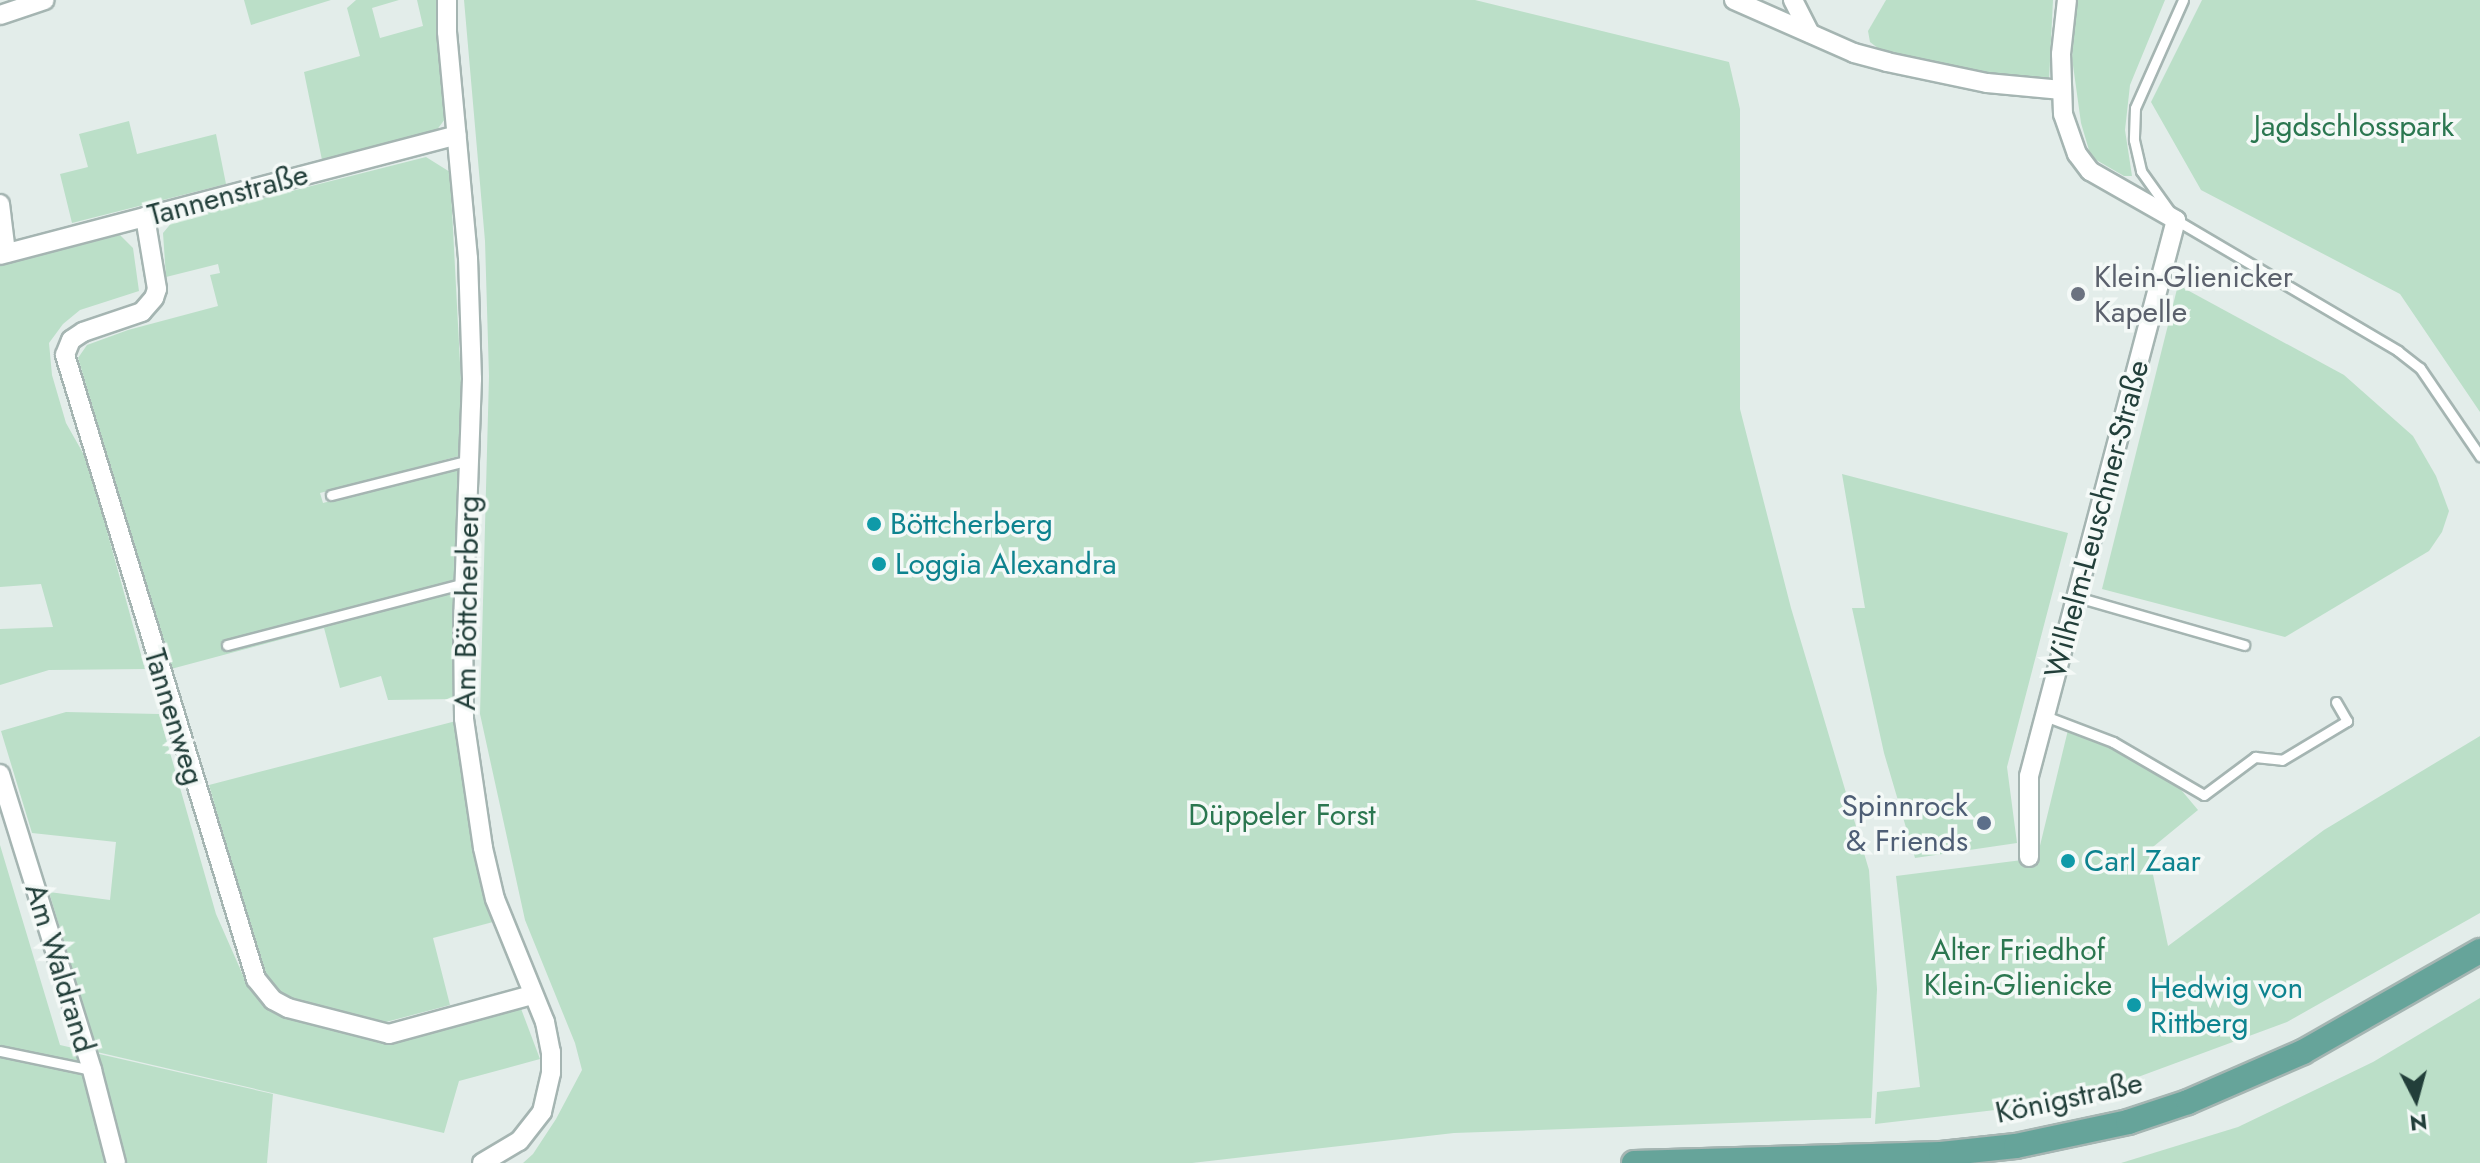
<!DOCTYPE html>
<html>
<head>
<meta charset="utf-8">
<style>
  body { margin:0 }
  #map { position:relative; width:2480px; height:1163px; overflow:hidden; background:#e3edea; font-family:Jost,sans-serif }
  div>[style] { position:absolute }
  .green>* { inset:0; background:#bbdfc8 }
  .roads { filter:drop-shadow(2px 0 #a5b5b2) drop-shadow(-2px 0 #a5b5b2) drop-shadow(0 2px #a5b5b2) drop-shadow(0 -2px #a5b5b2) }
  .service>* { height:9px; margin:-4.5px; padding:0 4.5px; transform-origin:4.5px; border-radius:4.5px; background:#fff }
  .minor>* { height:18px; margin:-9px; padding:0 9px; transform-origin:9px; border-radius:9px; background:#fff }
  .primary>* { height:24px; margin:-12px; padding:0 12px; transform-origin:12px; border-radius:12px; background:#66a49a }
  .dots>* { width:22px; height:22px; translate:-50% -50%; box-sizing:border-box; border:4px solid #f4f9f7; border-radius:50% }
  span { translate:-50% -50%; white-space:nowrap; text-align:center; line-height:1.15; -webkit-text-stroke:7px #f4f9f7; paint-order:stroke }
  .park-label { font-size:30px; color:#2b7750 }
  .street-label { font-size:30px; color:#223f3a }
  .worship-label { font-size:30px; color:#5b616d }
  .left { translate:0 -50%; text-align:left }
  .culture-label { font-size:30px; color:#0d838f }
  .service-label { font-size:30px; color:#4e5e75 }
  .right { translate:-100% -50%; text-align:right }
  .north { position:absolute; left:2376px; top:1059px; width:80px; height:80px; -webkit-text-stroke:6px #f4f9f7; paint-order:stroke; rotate:174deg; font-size:22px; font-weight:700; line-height:32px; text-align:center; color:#223f3a }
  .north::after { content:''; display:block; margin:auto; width:28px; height:36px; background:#223f3a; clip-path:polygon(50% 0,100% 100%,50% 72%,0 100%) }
</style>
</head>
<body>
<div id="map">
  <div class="green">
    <i style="clip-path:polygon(244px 0,331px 0,251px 25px)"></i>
    <i style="clip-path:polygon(356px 0,399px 0,372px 8px,380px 38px,423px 26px,417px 0,436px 0,445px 119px,436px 131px,322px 160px,304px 72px,360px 56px,347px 8px)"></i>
    <i style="clip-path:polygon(464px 0,1475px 0,1729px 62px,1740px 109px,1740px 409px,1791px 608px,1869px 870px,1877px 989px,1871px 1118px,1454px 1133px,1192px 1163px,523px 1163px,533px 1154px,556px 1119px,582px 1070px,575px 1043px,525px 920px,480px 714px,489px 376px,485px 241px)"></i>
    <i style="clip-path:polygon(1886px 0,2053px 0,2049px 81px,1958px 70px,1883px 52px,1870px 42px,1868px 31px)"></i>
    <i style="clip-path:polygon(2077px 0,2165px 0,2130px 85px,2125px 130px,2132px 176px,2124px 176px,2091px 157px,2081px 123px,2072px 58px)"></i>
    <i style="clip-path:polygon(2202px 0,2480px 0,2480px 412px,2400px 294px,2201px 190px,2151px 102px)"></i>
    <i style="clip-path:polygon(129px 121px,137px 154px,216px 134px,226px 184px,72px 223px,60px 174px,88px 167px,79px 134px)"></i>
    <i style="clip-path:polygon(426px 157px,450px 172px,461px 382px,459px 456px,320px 493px,323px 503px,459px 467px,453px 594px,455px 699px,388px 700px,381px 676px,340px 688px,324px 628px,171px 669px,78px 358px,87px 345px,128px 330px,218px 306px,210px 275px,220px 273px,218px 264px,166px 277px,163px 233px,173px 221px)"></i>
    <i style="clip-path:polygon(120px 235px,133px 248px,139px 291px,80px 310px,63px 324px,49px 343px,52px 375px,66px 423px,88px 462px,145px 669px,49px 670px,0 685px,0 629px,53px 627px,41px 584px,0 587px,0 266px)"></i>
    <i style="clip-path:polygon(2178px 285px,2344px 375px,2413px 436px,2436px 476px,2449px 511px,2442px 532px,2429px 551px,2285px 637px,2102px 589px)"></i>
    <i style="clip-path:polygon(1842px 474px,2068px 533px,2007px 767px,2017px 843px,1915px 858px,1884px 753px,1852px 608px,1865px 608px)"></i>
    <i style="clip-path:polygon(66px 712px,159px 714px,216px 914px,249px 989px,276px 1014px,384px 1042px,520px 1006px,540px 1059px,459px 1081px,444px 1133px,97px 1052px,49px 892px,110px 900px,116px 842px,32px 833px,1px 731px)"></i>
    <i style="clip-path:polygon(456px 721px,476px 855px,493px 922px,433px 938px,450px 1005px,386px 1022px,285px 996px,265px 981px,209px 785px)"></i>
    <i style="clip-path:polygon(2068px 730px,2114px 750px,2177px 785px,2198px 810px,2148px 851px,2168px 946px,2324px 830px,2480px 736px,2480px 913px,2287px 1022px,2073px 1101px,1875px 1124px,1877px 1092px,1920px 1087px,1896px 876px,2037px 858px)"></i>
    <i style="clip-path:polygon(0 845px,60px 1045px,273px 1094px,267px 1163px,0 1163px)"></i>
    <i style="clip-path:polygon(2480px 998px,2480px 1163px,2121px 1163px,2238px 1127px,2373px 1062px)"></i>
  </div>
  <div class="roads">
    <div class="service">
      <i style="left:2183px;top:0;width:118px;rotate:114deg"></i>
      <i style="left:2135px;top:108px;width:32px;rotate:92deg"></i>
      <i style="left:2134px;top:140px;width:32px;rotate:77deg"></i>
      <i style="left:2141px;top:171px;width:60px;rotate:54.5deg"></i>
      <i style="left:2176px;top:220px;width:258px;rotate:30.5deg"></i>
      <i style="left:2398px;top:351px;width:28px;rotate:38deg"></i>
      <i style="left:2420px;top:368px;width:107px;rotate:55.7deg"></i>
      <i style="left:331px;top:495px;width:142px;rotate:-14.2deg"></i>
      <i style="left:2077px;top:597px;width:174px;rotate:16deg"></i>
      <i style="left:227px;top:645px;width:246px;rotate:-14.6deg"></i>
      <i style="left:2045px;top:716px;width:73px;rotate:20.9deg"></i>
      <i style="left:2113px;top:742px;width:105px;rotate:30.2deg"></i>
      <i style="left:2204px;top:795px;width:64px;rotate:-36.7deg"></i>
      <i style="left:2255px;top:757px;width:27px;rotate:6deg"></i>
      <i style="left:2282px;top:760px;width:76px;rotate:-31deg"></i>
      <i style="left:2347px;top:721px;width:22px;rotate:-120deg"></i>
      <i style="left:0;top:1051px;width:94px;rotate:11.7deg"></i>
    </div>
    <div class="minor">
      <i style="left:447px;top:0;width:32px;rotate:90deg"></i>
      <i style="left:447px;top:32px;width:227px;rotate:84.7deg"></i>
      <i style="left:468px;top:258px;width:121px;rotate:88.1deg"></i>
      <i style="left:472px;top:379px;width:242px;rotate:92.1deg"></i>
      <i style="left:463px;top:621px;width:98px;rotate:89.4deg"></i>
      <i style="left:464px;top:719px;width:130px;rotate:81.6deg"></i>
      <i style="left:483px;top:848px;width:52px;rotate:76.8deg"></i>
      <i style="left:495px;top:899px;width:133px;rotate:67.9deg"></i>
      <i style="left:545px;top:1022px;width:31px;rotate:79deg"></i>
      <i style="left:551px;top:1052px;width:21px;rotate:90deg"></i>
      <i style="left:551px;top:1073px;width:40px;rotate:103deg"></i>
      <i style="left:542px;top:1112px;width:37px;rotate:128deg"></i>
      <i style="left:519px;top:1141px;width:43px;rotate:149.3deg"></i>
      <i style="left:1734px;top:0;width:131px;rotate:23.8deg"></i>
      <i style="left:1854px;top:53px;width:34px;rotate:15deg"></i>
      <i style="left:1887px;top:62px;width:102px;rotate:11.9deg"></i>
      <i style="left:1987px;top:83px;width:75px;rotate:5.3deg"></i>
      <i style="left:1793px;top:0;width:37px;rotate:63deg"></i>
      <i style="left:0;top:15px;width:47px;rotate:-18.4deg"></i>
      <i style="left:0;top:204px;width:49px;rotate:83deg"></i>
      <i style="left:145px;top:217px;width:73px;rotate:80.5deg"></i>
      <i style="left:157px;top:289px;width:9px;rotate:108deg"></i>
      <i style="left:154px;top:298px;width:18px;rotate:131deg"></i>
      <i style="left:142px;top:312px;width:62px;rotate:161.3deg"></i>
      <i style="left:83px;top:332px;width:14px;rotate:146deg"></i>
      <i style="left:71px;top:340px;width:16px;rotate:112deg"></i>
      <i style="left:65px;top:355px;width:653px;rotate:72.98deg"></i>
      <i style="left:256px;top:979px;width:27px;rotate:51deg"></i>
      <i style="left:273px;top:1000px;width:17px;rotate:28deg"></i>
      <i style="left:288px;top:1008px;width:104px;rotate:14.4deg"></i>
      <i style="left:389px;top:1034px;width:148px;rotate:-15.3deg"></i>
      <i style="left:0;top:255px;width:472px;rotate:-14.7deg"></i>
      <i style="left:0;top:774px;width:310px;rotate:72.7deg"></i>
      <i style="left:92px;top:1070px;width:96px;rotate:75.5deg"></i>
      <i style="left:2029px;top:857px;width:81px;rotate:-90deg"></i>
      <i style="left:2029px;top:776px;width:575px;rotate:-75.19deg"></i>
      <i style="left:2176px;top:220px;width:99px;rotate:-150.3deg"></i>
      <i style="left:2090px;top:171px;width:21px;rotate:-127deg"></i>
      <i style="left:2077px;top:154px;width:42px;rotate:-109.3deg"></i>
      <i style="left:2063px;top:114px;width:60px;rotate:-91.9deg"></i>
      <i style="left:2061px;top:54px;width:54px;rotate:-83.7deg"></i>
    </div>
    <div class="primary">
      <i style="left:1634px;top:1163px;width:307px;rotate:-1.7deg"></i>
      <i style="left:1941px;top:1154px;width:75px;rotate:-6.1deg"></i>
      <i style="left:2016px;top:1146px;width:115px;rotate:-12.1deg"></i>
      <i style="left:2128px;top:1122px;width:63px;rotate:-18.4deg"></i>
      <i style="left:2188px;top:1102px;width:125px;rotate:-23.5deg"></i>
      <i style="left:2303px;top:1052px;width:204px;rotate:-29.7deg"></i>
    </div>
  </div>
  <div class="dots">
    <i style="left:2078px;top:294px;background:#6b7280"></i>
    <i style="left:874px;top:524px;background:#0f9aa8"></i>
    <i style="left:879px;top:564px;background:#0f9aa8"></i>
    <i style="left:1984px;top:823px;background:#5c6f8a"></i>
    <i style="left:2068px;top:861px;background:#0f9aa8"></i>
    <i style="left:2134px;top:1005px;background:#0f9aa8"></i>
  </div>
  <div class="park-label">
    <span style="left:2354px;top:126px">Jagdschlosspark</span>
    <span style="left:1282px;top:815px">Düppeler Forst</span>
    <span style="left:2018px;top:967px">Alter Friedhof<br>Klein-Glienicke</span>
  </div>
  <div class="street-label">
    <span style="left:228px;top:195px;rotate:-15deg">Tannenstraße</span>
    <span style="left:2097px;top:519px;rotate:-75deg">Wilhelm-Leuschner-Straße</span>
    <span style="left:467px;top:603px;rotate:-89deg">Am Böttcherberg</span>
    <span style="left:174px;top:717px;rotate:73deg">Tannenweg</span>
    <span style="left:60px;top:968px;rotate:73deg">Am Waldrand</span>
    <span style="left:2069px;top:1098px;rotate:-12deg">Königstraße</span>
  </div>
  <div class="worship-label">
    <span class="left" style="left:2094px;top:294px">Klein-Glienicker<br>Kapelle</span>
  </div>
  <div class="culture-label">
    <span class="left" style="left:890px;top:524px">Böttcherberg</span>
    <span class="left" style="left:895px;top:564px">Loggia Alexandra</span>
    <span class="left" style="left:2084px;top:861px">Carl Zaar</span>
    <span class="left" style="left:2150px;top:1005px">Hedwig von<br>Rittberg</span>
  </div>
  <div class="service-label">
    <span class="right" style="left:1968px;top:823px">Spinnrock<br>&amp; Friends</span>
  </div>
  <div class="north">N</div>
</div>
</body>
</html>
